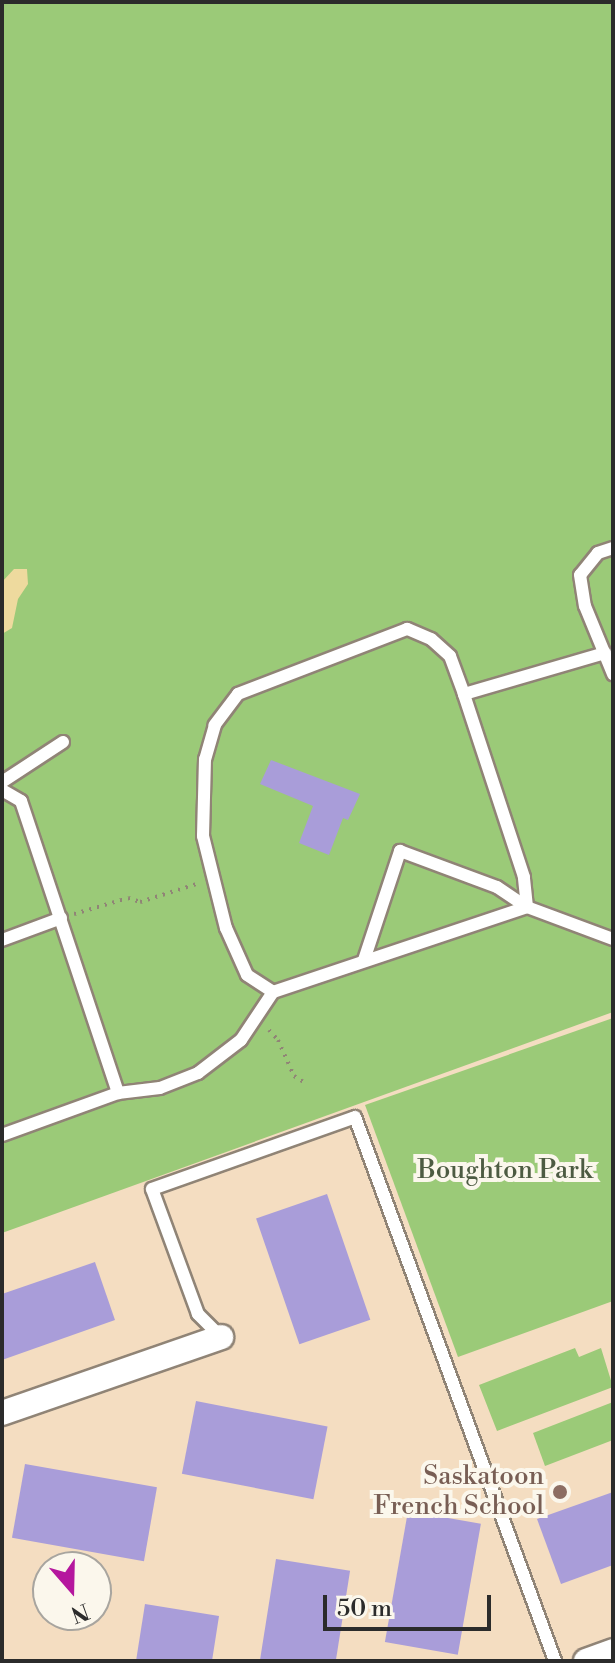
<!DOCTYPE html>
<html>
<head>
<meta charset="utf-8">
<style>
  body { margin:0 }
  #map { position:relative; width:615px; height:1663px; overflow:hidden; background:#f4ddc1; font-family:"Libre Bodoni",serif }
  div>[style] { position:absolute }
  .green>* { inset:0; background:#9bca78 }
  .sand>* { inset:0; background:#eeda9e }
  .building>* { inset:0; background:#a99dd9; transform-origin:0 0 }
  .path>* { height:4px; margin-top:-2px; transform-origin:0; background:repeating-linear-gradient(90deg,#908476 0 2px,transparent 0 8px) }
  .roads { filter:drop-shadow(2px 0 #908476) drop-shadow(-2px 0 #908476) drop-shadow(0 2px #908476) drop-shadow(0 -2px #908476) }
  .service>* { height:12px; margin:-6px; padding:0 6px; transform-origin:6px; border-radius:6px; background:#fff }
  .minor>* { height:24px; margin:-12px; padding:0 12px; transform-origin:12px; border-radius:12px; background:#fff }
  .dots>* { width:22px; height:22px; translate:-50% -50%; box-sizing:border-box; border:4px solid #fbf7ec; border-radius:50% }
  span { translate:-50% -50%; white-space:nowrap; text-align:center; line-height:1.15; -webkit-text-stroke:8px #fbf7ec; paint-order:stroke }
  .park-label { font-size:26px; color:#4d5b42 }
  .education-label { font-size:26px; color:#785e54 }
  .right { translate:-100% -50%; text-align:right }
  .frame { position:absolute; inset:0; border:4px solid #2b2b2b; pointer-events:none }
  .north { position:absolute; left:32px; top:1551px; width:80px; height:80px; box-sizing:border-box; background:#fbf7ec; border:2px solid #a8a59f; border-radius:50%; rotate:160deg; font-size:22px; font-weight:700; line-height:32px; text-align:center; color:#2b2b2b }
  .north::after { content:''; display:block; margin:auto; width:28px; height:36px; background:#b5179e; clip-path:polygon(50% 0,100% 100%,50% 72%,0 100%) }
  .scale { position:absolute; left:323px; top:1595px; width:168px; height:36px; box-sizing:border-box; border:4px solid #2b2b2b; border-top:0; padding-left:10px; font-size:24px; line-height:28px; white-space:nowrap; color:#2b2b2b; -webkit-text-stroke:6px #fbf7ec; paint-order:stroke }
</style>
</head>
<body>
<div id="map">
  <div class="green">
    <i style="clip-path:polygon(2px 2px,613px 2px,613px 1012px,2px 1233px)"></i>
    <i style="clip-path:polygon(613px 1018px,613px 1301px,458px 1357px,365px 1105px)"></i>
    <i style="clip-path:polygon(575px 1348px,579px 1357px,601px 1348px,613px 1387px,497px 1431px,479px 1385px)"></i>
    <i style="clip-path:polygon(613px 1402px,613px 1440px,545px 1466px,533px 1433px)"></i>
  </div>
  <div class="sand">
    <i style="clip-path:polygon(14px 569px,27px 569px,28px 584px,18px 599px,12px 628px,2px 634px,2px 582px)"></i>
  </div>
  <div class="building">
    <i style="clip-path:polygon(271px 760px,360px 794px,348px 820px,343px 818px,329px 855px,299px 843px,313px 806px,260px 784px)"></i>
    <i style="left:327px;top:1194px;width:133px;height:75px;rotate:71deg"></i>
    <i style="clip-path:polygon(95px 1262px,115px 1320px,2px 1360px,2px 1294px)"></i>
    <i style="left:196px;top:1401px;width:134px;height:74px;rotate:11deg"></i>
    <i style="left:25px;top:1464px;width:134px;height:75px;rotate:10deg"></i>
    <i style="clip-path:polygon(613px 1492px,613px 1565px,561px 1584px,537px 1519px)"></i>
    <i style="left:408px;top:1511px;width:74px;height:133px;rotate:10deg"></i>
    <i style="left:276px;top:1559px;width:75px;height:103px;rotate:9deg"></i>
    <i style="clip-path:polygon(145px 1604px,219px 1616px,212px 1661px,136px 1661px)"></i>
  </div>
  <div class="path">
    <i style="left:74px;top:914px;width:56px;rotate:-16.5deg"></i>
    <i style="left:128px;top:898px;width:13px;rotate:18deg"></i>
    <i style="left:140px;top:902px;width:63px;rotate:-17.6deg"></i>
    <i style="left:269px;top:1030px;width:13px;rotate:48deg"></i>
    <i style="left:278px;top:1040px;width:39px;rotate:66deg"></i>
    <i style="left:294px;top:1076px;width:13px;rotate:32deg"></i>
  </div>
  <div class="roads">
    <div class="service">
      <i style="left:613px;top:548px;width:16px;rotate:162deg"></i>
      <i style="left:598px;top:553px;width:28px;rotate:129deg"></i>
      <i style="left:580px;top:575px;width:31px;rotate:81deg"></i>
      <i style="left:585px;top:606px;width:74px;rotate:67.6deg"></i>
      <i style="left:464px;top:694px;width:147px;rotate:-16.2deg"></i>
      <i style="left:2px;top:782px;width:73px;rotate:-33.3deg"></i>
      <i style="left:2px;top:790px;width:22px;rotate:30deg"></i>
      <i style="left:21px;top:801px;width:308px;rotate:71.6deg"></i>
      <i style="left:2px;top:940px;width:63px;rotate:-20.4deg"></i>
      <i style="left:364px;top:960px;width:115px;rotate:-71.7deg"></i>
      <i style="left:400px;top:851px;width:103px;rotate:20.4deg"></i>
      <i style="left:497px;top:887px;width:36px;rotate:34deg"></i>
      <i style="left:527px;top:907px;width:92px;rotate:20.4deg"></i>
      <i style="left:2px;top:1135px;width:123px;rotate:-19.9deg"></i>
      <i style="left:118px;top:1093px;width:42px;rotate:-6.8deg"></i>
      <i style="left:160px;top:1088px;width:41px;rotate:-21.5deg"></i>
      <i style="left:198px;top:1073px;width:54px;rotate:-37.5deg"></i>
      <i style="left:241px;top:1040px;width:58px;rotate:-56.3deg"></i>
      <i style="left:273px;top:992px;width:268px;rotate:-18.5deg"></i>
      <i style="left:527px;top:907px;width:30px;rotate:-96deg"></i>
      <i style="left:524px;top:877px;width:193px;rotate:-108.2deg"></i>
      <i style="left:464px;top:694px;width:40px;rotate:-110.2deg"></i>
      <i style="left:450px;top:656px;width:25px;rotate:-138deg"></i>
      <i style="left:431px;top:639px;width:26px;rotate:-157deg"></i>
      <i style="left:407px;top:629px;width:181px;rotate:159deg"></i>
      <i style="left:238px;top:694px;width:39px;rotate:127deg"></i>
      <i style="left:215px;top:725px;width:35px;rotate:106deg"></i>
      <i style="left:205px;top:759px;width:77px;rotate:91.5deg"></i>
      <i style="left:203px;top:836px;width:95px;rotate:76deg"></i>
      <i style="left:226px;top:928px;width:51px;rotate:65.9deg"></i>
      <i style="left:247px;top:975px;width:31px;rotate:33deg"></i>
      <i style="left:221px;top:1337px;width:33px;rotate:-135deg"></i>
      <i style="left:198px;top:1314px;width:133px;rotate:-110.2deg"></i>
      <i style="left:152px;top:1189px;width:215px;rotate:-19.5deg"></i>
      <i style="left:355px;top:1117px;width:580px;rotate:69.81deg"></i>
    </div>
    <div class="minor">
      <i style="left:2px;top:1413px;width:232px;rotate:-19.1deg"></i>
      <i style="left:586px;top:1661px;width:29px;rotate:-20deg"></i>
    </div>
  </div>
  <div class="dots">
    <i style="left:560px;top:1492px;background:#8d6e63"></i>
  </div>
  <div class="park-label">
    <span style="left:505px;top:1171px">Boughton Park</span>
  </div>
  <div class="education-label">
    <span class="right" style="left:544px;top:1492px">Saskatoon<br>French School</span>
  </div>
  <div class="frame"></div>
  <div class="north">N</div>
  <div class="scale">50 m</div>
</div>
</body>
</html>
